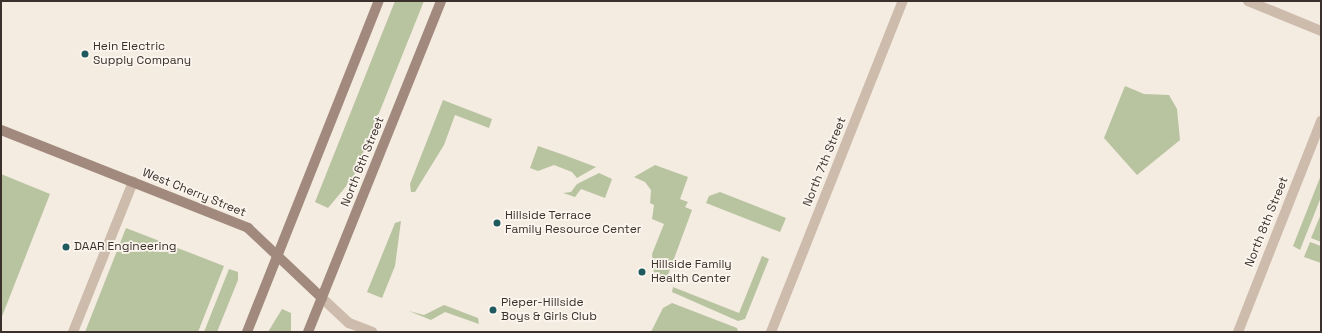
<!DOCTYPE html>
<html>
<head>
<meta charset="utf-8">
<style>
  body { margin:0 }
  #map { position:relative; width:1322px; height:333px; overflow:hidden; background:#f4ebe1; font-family:"Space Grotesk",sans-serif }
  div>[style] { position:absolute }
  .green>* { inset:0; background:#b8c4a0 }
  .lane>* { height:10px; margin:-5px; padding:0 5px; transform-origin:5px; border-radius:5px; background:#cdbbac }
  .street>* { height:10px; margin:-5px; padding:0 5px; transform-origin:5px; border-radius:5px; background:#cdbbac }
  .secondary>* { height:10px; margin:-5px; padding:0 5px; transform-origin:5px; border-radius:5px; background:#a18a7d }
  .dots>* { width:11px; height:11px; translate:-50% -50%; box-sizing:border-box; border:2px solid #fbf5ee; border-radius:50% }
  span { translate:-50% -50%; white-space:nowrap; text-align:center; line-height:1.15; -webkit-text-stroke:3.5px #fbf5ee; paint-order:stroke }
  .poi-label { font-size:12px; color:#3b302b }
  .left { translate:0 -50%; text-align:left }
  .street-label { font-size:12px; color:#3b302b }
  .frame { position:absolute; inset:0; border:2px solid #3b302b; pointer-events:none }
</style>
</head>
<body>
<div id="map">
  <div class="green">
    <i style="clip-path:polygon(395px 1px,424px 1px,353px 178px,328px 208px,315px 202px)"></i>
    <i style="clip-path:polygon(1125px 86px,1144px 94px,1169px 95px,1177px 109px,1180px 140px,1137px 175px,1104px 138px)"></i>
    <i style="clip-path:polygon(443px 100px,492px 119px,489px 128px,455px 115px,444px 145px,415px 192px,411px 192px,410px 184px)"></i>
    <i style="clip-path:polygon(538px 146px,564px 155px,596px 167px,577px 178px,572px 172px,554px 165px,538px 171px,530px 168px)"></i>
    <i style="clip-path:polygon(655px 165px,688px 177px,680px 199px,688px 202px,685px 207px,692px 210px,668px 275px,655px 284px,652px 254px,664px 224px,652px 219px,654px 205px,650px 203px,651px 190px,645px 182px,634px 177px)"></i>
    <i style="clip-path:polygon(599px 173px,612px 179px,605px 198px,581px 189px,575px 197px,563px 193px,571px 192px,577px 184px)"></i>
    <i style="clip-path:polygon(1px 174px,50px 194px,1px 319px)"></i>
    <i style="clip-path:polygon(1321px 175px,1321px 197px,1300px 250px,1293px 246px)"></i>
    <i style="clip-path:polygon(720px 192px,786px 218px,780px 232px,706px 203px,709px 196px)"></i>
    <i style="clip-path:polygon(1321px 214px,1321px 242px,1311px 238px)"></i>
    <i style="clip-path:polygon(401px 221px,395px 266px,382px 298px,367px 292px,395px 223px)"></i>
    <i style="clip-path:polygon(126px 228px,224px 266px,198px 332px,85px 332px)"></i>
    <i style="clip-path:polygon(1310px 242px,1321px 246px,1321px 263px,1304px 257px)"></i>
    <i style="clip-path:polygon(762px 256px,769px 259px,745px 319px,738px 321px,672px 292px,673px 287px,739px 313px)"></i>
    <i style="clip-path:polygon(229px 269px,238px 272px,238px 280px,217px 332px,204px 332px)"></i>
    <i style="clip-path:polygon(672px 303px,737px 328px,738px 332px,651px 332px,663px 308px)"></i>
    <i style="clip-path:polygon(444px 305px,478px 318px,479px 324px,445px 312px,431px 320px,409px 311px,424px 315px)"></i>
    <i style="clip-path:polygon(282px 309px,291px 313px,291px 332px,268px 332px)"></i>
  </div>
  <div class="lane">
    <i style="left:73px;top:332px;width:162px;rotate:-68.2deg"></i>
  </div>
  <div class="street">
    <i style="left:1248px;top:1px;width:79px;rotate:22.3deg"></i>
    <i style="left:322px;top:298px;width:37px;rotate:43deg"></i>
    <i style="left:349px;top:323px;width:25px;rotate:21deg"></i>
    <i style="left:771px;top:332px;width:356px;rotate:-68.3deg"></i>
    <i style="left:1238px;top:332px;width:227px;rotate:-68.5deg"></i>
  </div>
  <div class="secondary">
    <i style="left:1px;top:130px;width:266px;rotate:21.6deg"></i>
    <i style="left:248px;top:228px;width:102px;rotate:43.4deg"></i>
    <i style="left:247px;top:332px;width:356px;rotate:-68.3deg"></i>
    <i style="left:308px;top:332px;width:357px;rotate:-68.1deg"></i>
  </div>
  <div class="dots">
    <i style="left:85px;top:54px;background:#1f5a5e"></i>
    <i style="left:497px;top:223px;background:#1f5a5e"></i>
    <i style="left:66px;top:247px;background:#1f5a5e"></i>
    <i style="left:642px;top:272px;background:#1f5a5e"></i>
    <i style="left:493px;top:310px;background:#1f5a5e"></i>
  </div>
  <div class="poi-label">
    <span class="left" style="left:93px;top:54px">Hein Electric<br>Supply Company</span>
    <span class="left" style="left:505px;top:223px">Hillside Terrace<br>Family Resource Center</span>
    <span class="left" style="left:74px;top:247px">DAAR Engineering</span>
    <span class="left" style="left:651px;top:272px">Hillside Family<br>Health Center</span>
    <span class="left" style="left:501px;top:310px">Pieper-Hillside<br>Boys &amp; Girls Club</span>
  </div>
  <div class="street-label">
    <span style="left:363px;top:162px;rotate:-68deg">North 6th Street</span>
    <span style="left:825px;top:162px;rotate:-68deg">North 7th Street</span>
    <span style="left:194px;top:193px;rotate:22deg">West Cherry Street</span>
    <span style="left:1267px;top:222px;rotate:-68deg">North 8th Street</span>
  </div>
  <div class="frame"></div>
</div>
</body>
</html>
